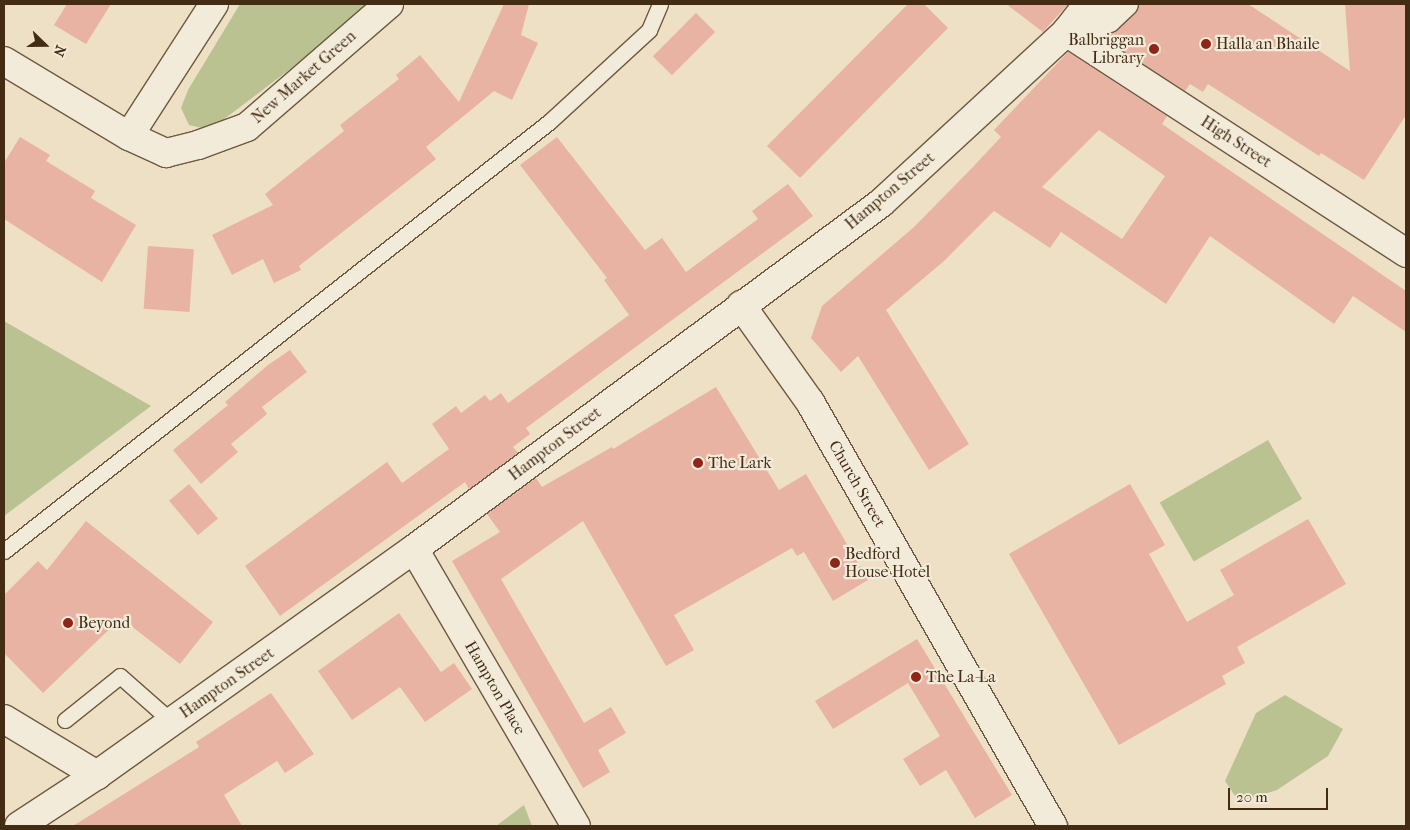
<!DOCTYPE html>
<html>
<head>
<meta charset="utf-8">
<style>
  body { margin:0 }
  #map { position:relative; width:1410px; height:830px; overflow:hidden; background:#ede0c4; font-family:"IM FELL French Canon",serif }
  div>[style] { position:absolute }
  .green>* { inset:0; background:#bac292; transform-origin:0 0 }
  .building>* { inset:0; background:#e9b3a4; transform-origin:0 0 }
  .roads { filter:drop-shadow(1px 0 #6e5940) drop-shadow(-1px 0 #6e5940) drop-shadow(0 1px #6e5940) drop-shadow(0 -1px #6e5940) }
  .service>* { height:15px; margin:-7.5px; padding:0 7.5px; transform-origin:7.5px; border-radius:7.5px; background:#f3ebd9 }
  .pedestrian>* { height:24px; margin:-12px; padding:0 12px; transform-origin:12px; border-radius:12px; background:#f3ebd9 }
  .minor>* { height:28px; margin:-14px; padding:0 14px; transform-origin:14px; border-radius:14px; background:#f3ebd9 }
  .tertiary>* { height:28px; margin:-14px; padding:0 14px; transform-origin:14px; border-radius:14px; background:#f3ebd9 }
  .dots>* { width:14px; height:14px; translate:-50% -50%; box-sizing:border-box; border:2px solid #f3ebd9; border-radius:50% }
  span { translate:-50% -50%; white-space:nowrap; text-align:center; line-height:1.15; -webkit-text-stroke:4.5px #f3ebd9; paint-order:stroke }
  .poi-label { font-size:16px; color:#442c14 }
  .right { translate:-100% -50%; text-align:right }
  .left { translate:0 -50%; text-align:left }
  .street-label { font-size:16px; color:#442c14 }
  .frame { position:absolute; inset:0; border:5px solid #442c14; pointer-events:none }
  .north { position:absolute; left:20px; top:20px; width:50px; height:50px; -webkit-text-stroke:4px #f3ebd9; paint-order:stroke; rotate:112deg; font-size:14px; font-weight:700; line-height:20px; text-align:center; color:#442c14 }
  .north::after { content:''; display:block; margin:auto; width:18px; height:22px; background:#442c14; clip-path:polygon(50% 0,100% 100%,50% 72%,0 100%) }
  .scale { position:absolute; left:1228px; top:788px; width:100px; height:22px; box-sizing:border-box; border:2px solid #442c14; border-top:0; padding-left:6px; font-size:15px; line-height:18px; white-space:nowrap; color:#442c14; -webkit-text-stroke:4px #f3ebd9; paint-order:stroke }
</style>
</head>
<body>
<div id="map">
  <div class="green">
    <i style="clip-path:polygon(240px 4px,367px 4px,302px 60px,215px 126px,206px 129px,189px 125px,181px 108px,188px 90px)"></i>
    <i style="clip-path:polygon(4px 321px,151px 406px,4px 516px)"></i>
    <i style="left:1268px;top:440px;width:68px;height:125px;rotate:60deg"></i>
    <i style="clip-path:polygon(1285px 695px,1343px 729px,1328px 756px,1277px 790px,1239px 802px,1225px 781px,1256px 713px)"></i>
    <i style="clip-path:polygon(524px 805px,532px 826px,496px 826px)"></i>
  </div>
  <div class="building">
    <i style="clip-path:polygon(67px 4px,111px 4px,86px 44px,54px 25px)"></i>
    <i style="clip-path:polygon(504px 4px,529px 4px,521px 35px,538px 43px,512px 100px,494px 91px,426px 147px,436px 159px,299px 266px,301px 270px,274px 283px,263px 259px,232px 275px,212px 235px,273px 205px,265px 194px,344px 131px,340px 125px,399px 79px,396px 75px,420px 55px,459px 102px)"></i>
    <i style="clip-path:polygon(908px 4px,924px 4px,948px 28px,800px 178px,767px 146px)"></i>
    <i style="clip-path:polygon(1006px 4px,1068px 4px,1043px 32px)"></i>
    <i style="clip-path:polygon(1139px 4px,1248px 4px,1350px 71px,1345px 4px,1406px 4px,1406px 115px,1364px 180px,1321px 153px,1319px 156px,1208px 84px,1203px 92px,1190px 84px,1185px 91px,1105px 39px,1135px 14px)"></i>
    <i style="left:696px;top:13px;width:27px;height:61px;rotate:45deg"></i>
    <i style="clip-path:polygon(evenodd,1068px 52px,1167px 116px,1162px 124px,1406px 291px,1406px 332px,1353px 296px,1334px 324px,1210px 236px,1166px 304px,1061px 232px,1050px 248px,994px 211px,944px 261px,886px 310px,969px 444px,929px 470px,858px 356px,841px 372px,811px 338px,822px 306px,914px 227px,971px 169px,1001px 137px,994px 130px,1068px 52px,1099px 130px,1165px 176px,1122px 239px,1042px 187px,1099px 130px)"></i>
    <i style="clip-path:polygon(20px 137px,50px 155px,46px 161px,95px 191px,91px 198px,136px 225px,102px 282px,4px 219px,4px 163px)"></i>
    <i style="clip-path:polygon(557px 137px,645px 250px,662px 238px,686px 272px,758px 219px,752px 211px,788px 184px,813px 216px,526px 428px,530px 434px,513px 447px,518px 453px,469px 489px,465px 482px,280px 616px,245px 566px,387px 462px,402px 483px,449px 449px,432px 424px,456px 406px,461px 413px,485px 395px,490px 401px,501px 393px,508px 403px,629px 315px,604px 280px,607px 278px,520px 165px)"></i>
    <i style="left:148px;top:246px;width:46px;height:63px;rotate:4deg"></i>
    <i style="clip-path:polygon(290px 350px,307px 372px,262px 407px,267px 414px,231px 444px,238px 452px,201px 484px,173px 450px,228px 405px,225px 402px,268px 365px)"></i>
    <i style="clip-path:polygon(716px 387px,779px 490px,806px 474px,868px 580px,833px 601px,804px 552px,797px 556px,792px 548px,674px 615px,694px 650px,666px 666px,583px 521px,501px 579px,584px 723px,611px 707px,626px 733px,598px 750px,610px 772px,583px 788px,452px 561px,500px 532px,487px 514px,536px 478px,542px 487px,612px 447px,613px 449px)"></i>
    <i style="left:189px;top:484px;width:45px;height:26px;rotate:50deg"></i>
    <i style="clip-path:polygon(1130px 484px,1165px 545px,1149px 554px,1187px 622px,1234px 595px,1220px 570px,1308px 519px,1346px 584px,1237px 647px,1245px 663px,1222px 676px,1226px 684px,1119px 745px,1009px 554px)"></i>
    <i style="clip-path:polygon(86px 521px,213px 622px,180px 664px,121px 618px,43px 693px,4px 653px,4px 595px,38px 561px,47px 570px)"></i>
    <i style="clip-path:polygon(399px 613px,441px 672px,454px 663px,472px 689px,425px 722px,400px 687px,352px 720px,318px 671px)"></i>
    <i style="clip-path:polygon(917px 639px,1012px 795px,975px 818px,946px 770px,920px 786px,903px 759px,940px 736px,908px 683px,833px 729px,815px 701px)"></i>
    <i style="clip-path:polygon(271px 693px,314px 754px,285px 773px,277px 761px,224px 795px,242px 826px,73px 826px,199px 747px,196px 742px)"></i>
  </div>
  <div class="roads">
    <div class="service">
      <i style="left:4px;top:551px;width:694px;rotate:-38.21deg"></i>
      <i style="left:549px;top:122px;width:136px;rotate:-42.6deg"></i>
      <i style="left:649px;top:30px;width:28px;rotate:-67deg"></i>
      <i style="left:65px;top:720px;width:70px;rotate:-38.7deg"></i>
      <i style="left:120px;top:676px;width:69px;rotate:41.5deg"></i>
    </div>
    <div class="pedestrian">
      <i style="left:1099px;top:4px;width:23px;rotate:128deg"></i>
      <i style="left:1085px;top:22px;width:15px;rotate:20deg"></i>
      <i style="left:1099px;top:27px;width:7px;rotate:-63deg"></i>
      <i style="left:1102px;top:21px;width:7px;rotate:-8deg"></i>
      <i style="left:1109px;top:20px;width:23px;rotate:-43deg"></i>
    </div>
    <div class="minor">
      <i style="left:1066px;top:32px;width:406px;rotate:33deg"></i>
      <i style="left:4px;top:61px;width:146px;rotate:31deg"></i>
      <i style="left:129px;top:136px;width:41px;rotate:24.7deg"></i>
      <i style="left:166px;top:153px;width:33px;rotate:-14deg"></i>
      <i style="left:198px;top:145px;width:52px;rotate:-20.2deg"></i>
      <i style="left:247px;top:127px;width:188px;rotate:-40.9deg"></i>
      <i style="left:129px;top:136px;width:157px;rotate:-57.2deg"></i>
      <i style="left:741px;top:305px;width:119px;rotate:54.6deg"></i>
      <i style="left:810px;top:402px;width:489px;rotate:60.2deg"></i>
      <i style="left:414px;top:549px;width:321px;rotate:59.7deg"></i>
      <i style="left:4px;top:719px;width:109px;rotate:31.1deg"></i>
    </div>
    <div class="tertiary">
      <i style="left:19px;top:826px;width:93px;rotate:-33.2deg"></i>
      <i style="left:97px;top:775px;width:389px;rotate:-35.5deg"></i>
      <i style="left:414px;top:549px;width:581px;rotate:-36.53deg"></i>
      <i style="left:881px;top:203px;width:252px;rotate:-42.7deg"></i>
      <i style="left:1066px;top:32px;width:36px;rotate:-52deg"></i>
    </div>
  </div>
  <div class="dots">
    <i style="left:1206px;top:44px;background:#8f2418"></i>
    <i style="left:1154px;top:49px;background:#8f2418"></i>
    <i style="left:698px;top:463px;background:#8f2418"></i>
    <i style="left:835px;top:563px;background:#8f2418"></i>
    <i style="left:68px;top:623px;background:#8f2418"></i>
    <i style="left:916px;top:677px;background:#8f2418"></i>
  </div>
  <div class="poi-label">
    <span class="right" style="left:1144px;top:49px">Balbriggan<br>Library</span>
    <span class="left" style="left:1216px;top:44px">Halla an Bhaile</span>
    <span class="left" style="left:708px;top:463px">The Lark</span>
    <span class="left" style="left:845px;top:563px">Bedford<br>House Hotel</span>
    <span class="left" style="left:78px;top:623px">Beyond</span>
    <span class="left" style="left:926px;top:677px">The La-La</span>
  </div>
  <div class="street-label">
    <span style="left:304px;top:77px;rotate:-41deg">New Market Green</span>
    <span style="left:1236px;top:142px;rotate:33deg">High Street</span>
    <span style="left:890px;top:191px;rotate:-40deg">Hampton Street</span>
    <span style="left:555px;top:444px;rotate:-37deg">Hampton Street</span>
    <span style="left:857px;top:484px;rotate:60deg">Church Street</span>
    <span style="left:227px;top:683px;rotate:-35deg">Hampton Street</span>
    <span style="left:495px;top:688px;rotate:60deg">Hampton Place</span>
  </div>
  <div class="frame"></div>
  <div class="north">N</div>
  <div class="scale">20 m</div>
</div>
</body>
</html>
